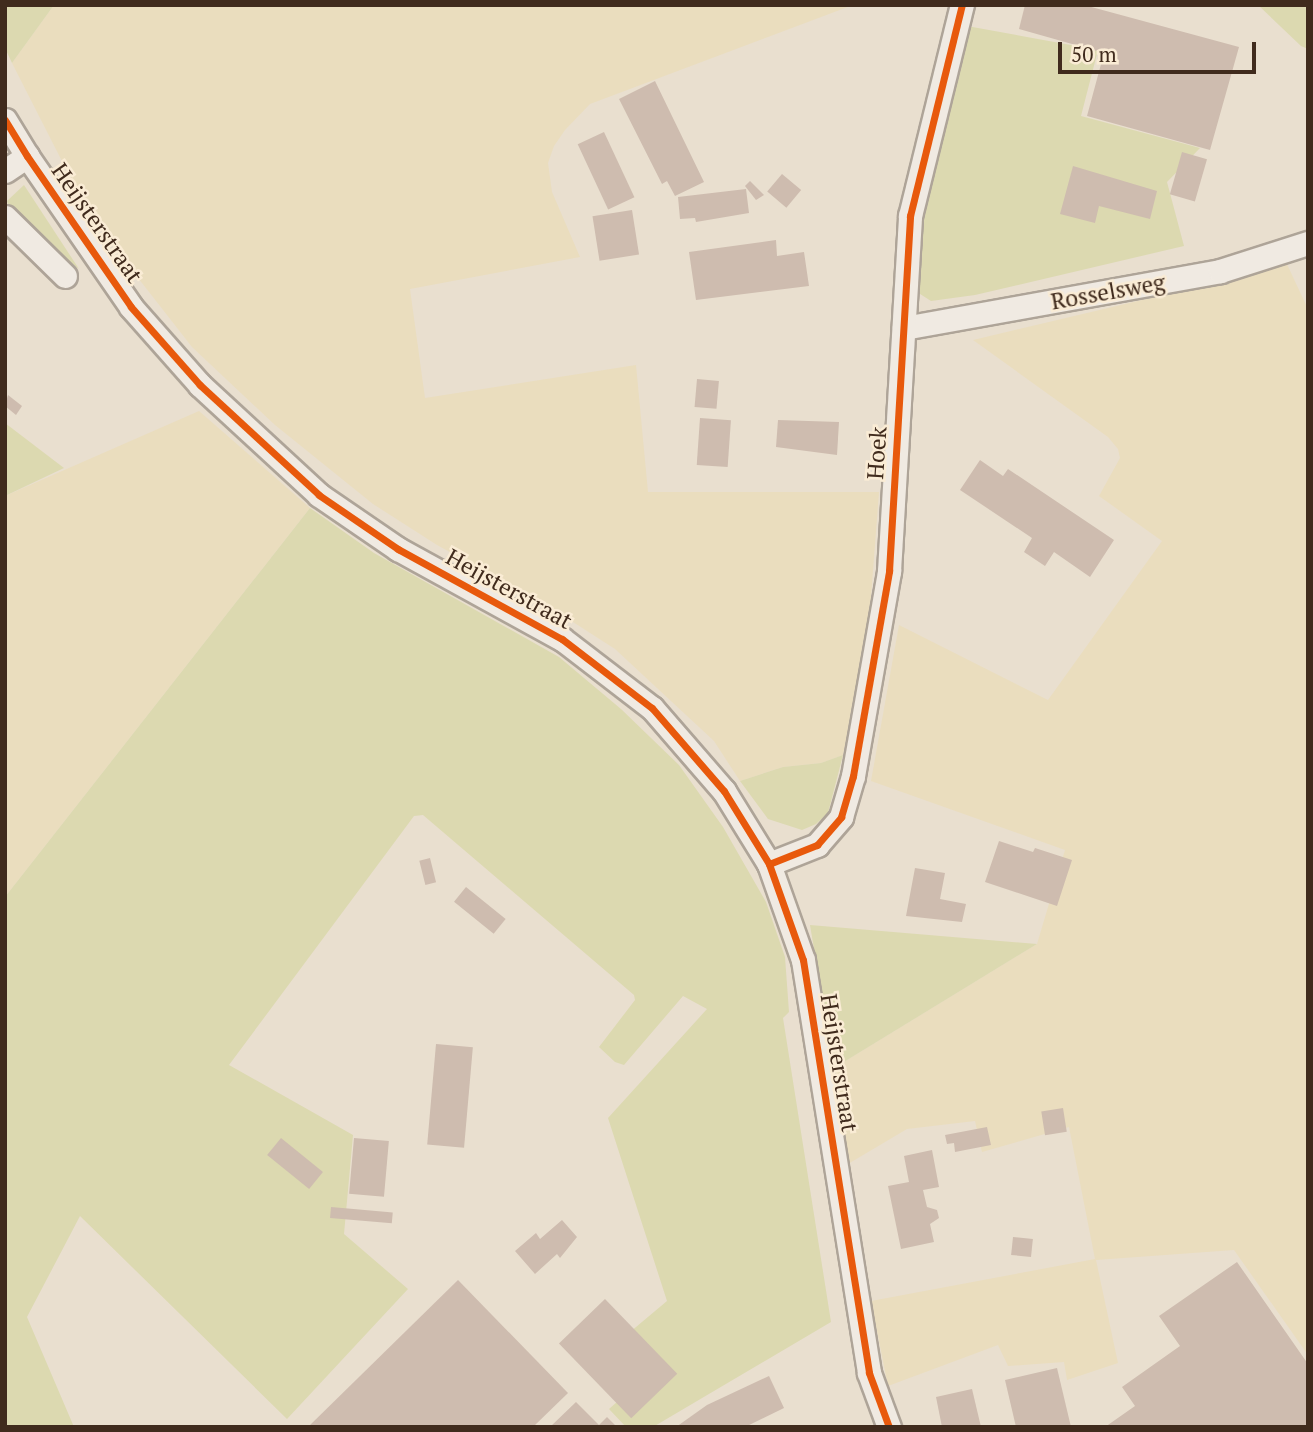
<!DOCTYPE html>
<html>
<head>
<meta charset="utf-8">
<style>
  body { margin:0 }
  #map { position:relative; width:1313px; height:1432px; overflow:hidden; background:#e9dfcf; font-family:"PT Serif",serif }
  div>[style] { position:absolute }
  .farmland>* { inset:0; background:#eaddbe }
  .green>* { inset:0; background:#dcd9b0 }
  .building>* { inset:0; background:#cebcaf; transform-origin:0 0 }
  .roads { filter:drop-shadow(2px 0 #aea498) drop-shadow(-2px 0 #aea498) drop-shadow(0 2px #aea498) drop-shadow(0 -2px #aea498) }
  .street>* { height:23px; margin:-11.5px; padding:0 11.5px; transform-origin:11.5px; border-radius:11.5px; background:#f0eae2 }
  .cycleway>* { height:7px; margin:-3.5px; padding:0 3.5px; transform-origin:3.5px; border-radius:3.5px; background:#e8590c }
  span { translate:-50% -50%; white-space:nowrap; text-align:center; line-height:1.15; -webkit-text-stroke:5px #faecd5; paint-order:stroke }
  .street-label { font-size:23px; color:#402b1d }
  .frame { position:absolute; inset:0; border:7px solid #402b1d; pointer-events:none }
  .scale { position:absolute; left:1058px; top:42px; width:198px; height:32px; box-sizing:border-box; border:4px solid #402b1d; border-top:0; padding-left:9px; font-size:21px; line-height:24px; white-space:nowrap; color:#402b1d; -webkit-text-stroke:5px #faecd5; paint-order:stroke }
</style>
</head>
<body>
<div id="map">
  <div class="farmland">
    <i style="clip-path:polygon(54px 5px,853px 5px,590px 104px,565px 130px,554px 146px,548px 163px,552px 192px,580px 257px,410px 289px,425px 398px,636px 365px,648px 492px,879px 492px,868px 636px,843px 755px,821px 763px,783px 767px,740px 781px,714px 741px,615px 649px,545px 604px,437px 545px,373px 504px,275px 425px,192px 347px,124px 260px,67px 171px,12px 63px)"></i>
    <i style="clip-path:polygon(1285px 260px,1308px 309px,1308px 1355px,1234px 1250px,1096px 1260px,1118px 1363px,1067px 1380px,1064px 1362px,1008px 1366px,998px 1345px,888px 1386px,871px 1301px,1095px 1259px,1069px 1127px,982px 1152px,975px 1121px,907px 1129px,848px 1164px,834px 1068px,1037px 944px,1065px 850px,871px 781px,899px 625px,1048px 700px,1162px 541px,1099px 496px,1120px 458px,1118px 449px,1108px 437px,973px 340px,1180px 291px)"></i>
    <i style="clip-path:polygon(199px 411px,310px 508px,5px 897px,5px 496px)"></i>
  </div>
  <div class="green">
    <i style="clip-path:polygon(5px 5px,54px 5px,12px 63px,5px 48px)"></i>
    <i style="clip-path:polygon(1258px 5px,1308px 5px,1308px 49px,1301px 46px)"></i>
    <i style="clip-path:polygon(967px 26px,1098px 50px,1081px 116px,1200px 148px,1167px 182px,1184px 246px,975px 295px,931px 301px,917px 292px,923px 209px)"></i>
    <i style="clip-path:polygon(24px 185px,79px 269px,22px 224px,10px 211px,7px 201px)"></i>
    <i style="clip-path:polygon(5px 423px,64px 468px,5px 496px)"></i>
    <i style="clip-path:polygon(310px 508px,374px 553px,559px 657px,621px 709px,679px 765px,723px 827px,766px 902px,785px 957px,789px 1012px,783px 1018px,831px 1322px,653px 1427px,626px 1427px,609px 1409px,634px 1387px,605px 1353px,667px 1301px,608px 1118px,707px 1009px,683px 996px,624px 1065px,615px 1062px,599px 1047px,635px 1000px,634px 995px,423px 815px,414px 816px,229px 1065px,353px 1135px,344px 1234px,408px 1289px,287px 1419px,80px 1216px,27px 1317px,74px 1427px,5px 1427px,5px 897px)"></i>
    <i style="clip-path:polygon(843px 755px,828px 813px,816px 824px,802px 830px,768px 819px,740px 781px,783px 767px,821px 763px)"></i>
    <i style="clip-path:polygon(810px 925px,1037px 944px,834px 1068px)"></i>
  </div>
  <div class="building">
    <i style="clip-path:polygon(1025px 5px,1084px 5px,1239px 47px,1210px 150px,1087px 116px,1104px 53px,1019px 29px)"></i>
    <i style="clip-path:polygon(655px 81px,704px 182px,675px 196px,667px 181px,662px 184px,619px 99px)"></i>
    <i style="left:604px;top:132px;width:72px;height:29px;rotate:65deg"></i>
    <i style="left:1182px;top:152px;width:26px;height:44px;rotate:16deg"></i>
    <i style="clip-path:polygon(1073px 166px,1157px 191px,1150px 219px,1099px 206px,1095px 223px,1060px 214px)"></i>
    <i style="left:782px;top:174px;width:25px;height:23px;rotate:40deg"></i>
    <i style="clip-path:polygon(750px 181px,764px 195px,756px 200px,745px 186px)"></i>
    <i style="clip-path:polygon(746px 189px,749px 213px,696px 222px,695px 218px,680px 219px,678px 197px)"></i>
    <i style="left:632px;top:210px;width:45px;height:40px;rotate:81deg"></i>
    <i style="clip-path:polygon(776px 240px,777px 256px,804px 252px,809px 286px,696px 300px,689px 252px)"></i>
    <i style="left:697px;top:379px;width:22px;height:28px;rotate:5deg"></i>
    <i style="clip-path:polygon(8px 395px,22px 406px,16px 415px,5px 406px)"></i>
    <i style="left:700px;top:418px;width:31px;height:47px;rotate:4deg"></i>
    <i style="clip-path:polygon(778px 420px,839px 422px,837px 455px,776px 447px)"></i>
    <i style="clip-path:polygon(980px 460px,1003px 476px,1008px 469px,1114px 540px,1090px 577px,1054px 552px,1045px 566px,1024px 552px,1032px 538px,960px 490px)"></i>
    <i style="clip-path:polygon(999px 841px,1033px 852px,1035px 848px,1072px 860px,1057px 906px,985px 882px)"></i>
    <i style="left:430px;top:858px;width:25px;height:11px;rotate:76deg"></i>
    <i style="clip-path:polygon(915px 868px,945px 873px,940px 899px,966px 904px,962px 922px,906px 916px)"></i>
    <i style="left:466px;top:887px;width:51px;height:19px;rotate:39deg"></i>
    <i style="left:436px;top:1044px;width:37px;height:101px;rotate:5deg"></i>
    <i style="left:1063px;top:1108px;width:24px;height:22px;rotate:81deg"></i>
    <i style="clip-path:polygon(987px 1127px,991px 1145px,955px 1152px,954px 1143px,947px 1144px,945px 1135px)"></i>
    <i style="left:281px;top:1138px;width:54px;height:22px;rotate:39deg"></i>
    <i style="left:354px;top:1138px;width:35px;height:56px;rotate:5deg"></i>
    <i style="clip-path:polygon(932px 1150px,939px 1187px,923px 1190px,927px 1207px,937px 1210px,939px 1218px,930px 1224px,934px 1242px,901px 1249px,888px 1186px,909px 1182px,904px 1156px)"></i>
    <i style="left:331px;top:1207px;width:62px;height:11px;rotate:5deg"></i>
    <i style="clip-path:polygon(562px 1220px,577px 1237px,560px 1258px,557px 1254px,535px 1274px,515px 1251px,536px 1233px,540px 1239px)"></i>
    <i style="left:1013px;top:1237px;width:20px;height:18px;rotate:6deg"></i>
    <i style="clip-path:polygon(1237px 1262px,1308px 1364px,1308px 1427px,1105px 1427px,1135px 1406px,1122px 1387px,1180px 1346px,1159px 1316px)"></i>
    <i style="clip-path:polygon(458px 1280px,568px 1393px,533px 1427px,308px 1427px)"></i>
    <i style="left:605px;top:1299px;width:104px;height:64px;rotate:46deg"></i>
    <i style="clip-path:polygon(1057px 1368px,1071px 1427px,1016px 1427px,1005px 1380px)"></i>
    <i style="clip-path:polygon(769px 1376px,784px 1408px,745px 1427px,676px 1427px,707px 1405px)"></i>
    <i style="clip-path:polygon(972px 1389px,981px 1427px,942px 1427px,936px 1397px)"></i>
    <i style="clip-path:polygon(576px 1402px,599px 1425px,607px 1417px,617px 1427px,550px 1427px)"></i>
  </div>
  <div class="roads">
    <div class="street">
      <i style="left:5px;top:120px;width:42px;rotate:58.6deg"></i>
      <i style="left:27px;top:156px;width:183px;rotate:55.4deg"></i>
      <i style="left:131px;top:307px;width:104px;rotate:48.5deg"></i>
      <i style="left:200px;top:385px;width:162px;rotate:42.7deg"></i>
      <i style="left:319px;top:495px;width:96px;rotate:34.4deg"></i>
      <i style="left:398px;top:549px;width:187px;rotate:28.8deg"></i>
      <i style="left:562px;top:639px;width:113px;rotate:37.5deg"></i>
      <i style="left:652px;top:708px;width:110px;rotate:49.1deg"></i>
      <i style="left:724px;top:791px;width:86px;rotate:58.3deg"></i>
      <i style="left:769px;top:864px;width:102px;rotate:70.5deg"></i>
      <i style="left:803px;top:960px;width:418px;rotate:80.9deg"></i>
      <i style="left:869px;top:1373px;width:58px;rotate:69.7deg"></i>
      <i style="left:5px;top:171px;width:27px;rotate:-34deg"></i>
      <i style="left:5px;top:217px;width:84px;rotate:44.5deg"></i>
      <i style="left:904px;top:328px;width:321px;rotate:-10.2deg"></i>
      <i style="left:1220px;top:271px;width:92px;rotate:-17.7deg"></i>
      <i style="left:769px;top:864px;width:52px;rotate:-21.6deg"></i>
      <i style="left:817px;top:845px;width:37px;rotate:-49deg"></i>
      <i style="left:841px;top:817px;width:43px;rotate:-73.7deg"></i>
      <i style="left:853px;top:776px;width:208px;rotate:-80deg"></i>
      <i style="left:889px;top:571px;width:356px;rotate:-86.6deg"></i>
      <i style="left:910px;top:216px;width:217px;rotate:-76.2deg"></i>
    </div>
  </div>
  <div class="cycleway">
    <i style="left:5px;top:120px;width:42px;rotate:58.6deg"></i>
    <i style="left:27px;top:156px;width:183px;rotate:55.4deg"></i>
    <i style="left:131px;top:307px;width:104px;rotate:48.5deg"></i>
    <i style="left:200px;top:385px;width:162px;rotate:42.7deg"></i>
    <i style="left:319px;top:495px;width:96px;rotate:34.4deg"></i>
    <i style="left:398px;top:549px;width:187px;rotate:28.8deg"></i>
    <i style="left:562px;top:639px;width:113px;rotate:37.5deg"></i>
    <i style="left:652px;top:708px;width:110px;rotate:49.1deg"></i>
    <i style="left:724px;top:791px;width:86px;rotate:58.3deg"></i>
    <i style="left:769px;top:864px;width:102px;rotate:70.5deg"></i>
    <i style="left:803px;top:960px;width:418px;rotate:80.9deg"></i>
    <i style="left:869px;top:1373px;width:58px;rotate:69.7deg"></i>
    <i style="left:769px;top:864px;width:52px;rotate:-21.6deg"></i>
    <i style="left:817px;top:845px;width:37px;rotate:-49deg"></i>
    <i style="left:841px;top:817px;width:43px;rotate:-73.7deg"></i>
    <i style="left:853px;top:776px;width:208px;rotate:-80deg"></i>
    <i style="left:889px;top:571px;width:356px;rotate:-86.6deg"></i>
    <i style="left:910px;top:216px;width:217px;rotate:-76.2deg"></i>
  </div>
  <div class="street-label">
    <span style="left:97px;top:223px;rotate:55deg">Heijsterstraat</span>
    <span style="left:1108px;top:292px;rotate:-10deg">Rosselsweg</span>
    <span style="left:877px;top:453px;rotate:-86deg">Hoek</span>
    <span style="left:509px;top:589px;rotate:29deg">Heijsterstraat</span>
    <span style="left:839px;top:1063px;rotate:81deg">Heijsterstraat</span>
  </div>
  <div class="frame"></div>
  <div class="scale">50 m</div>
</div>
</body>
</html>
